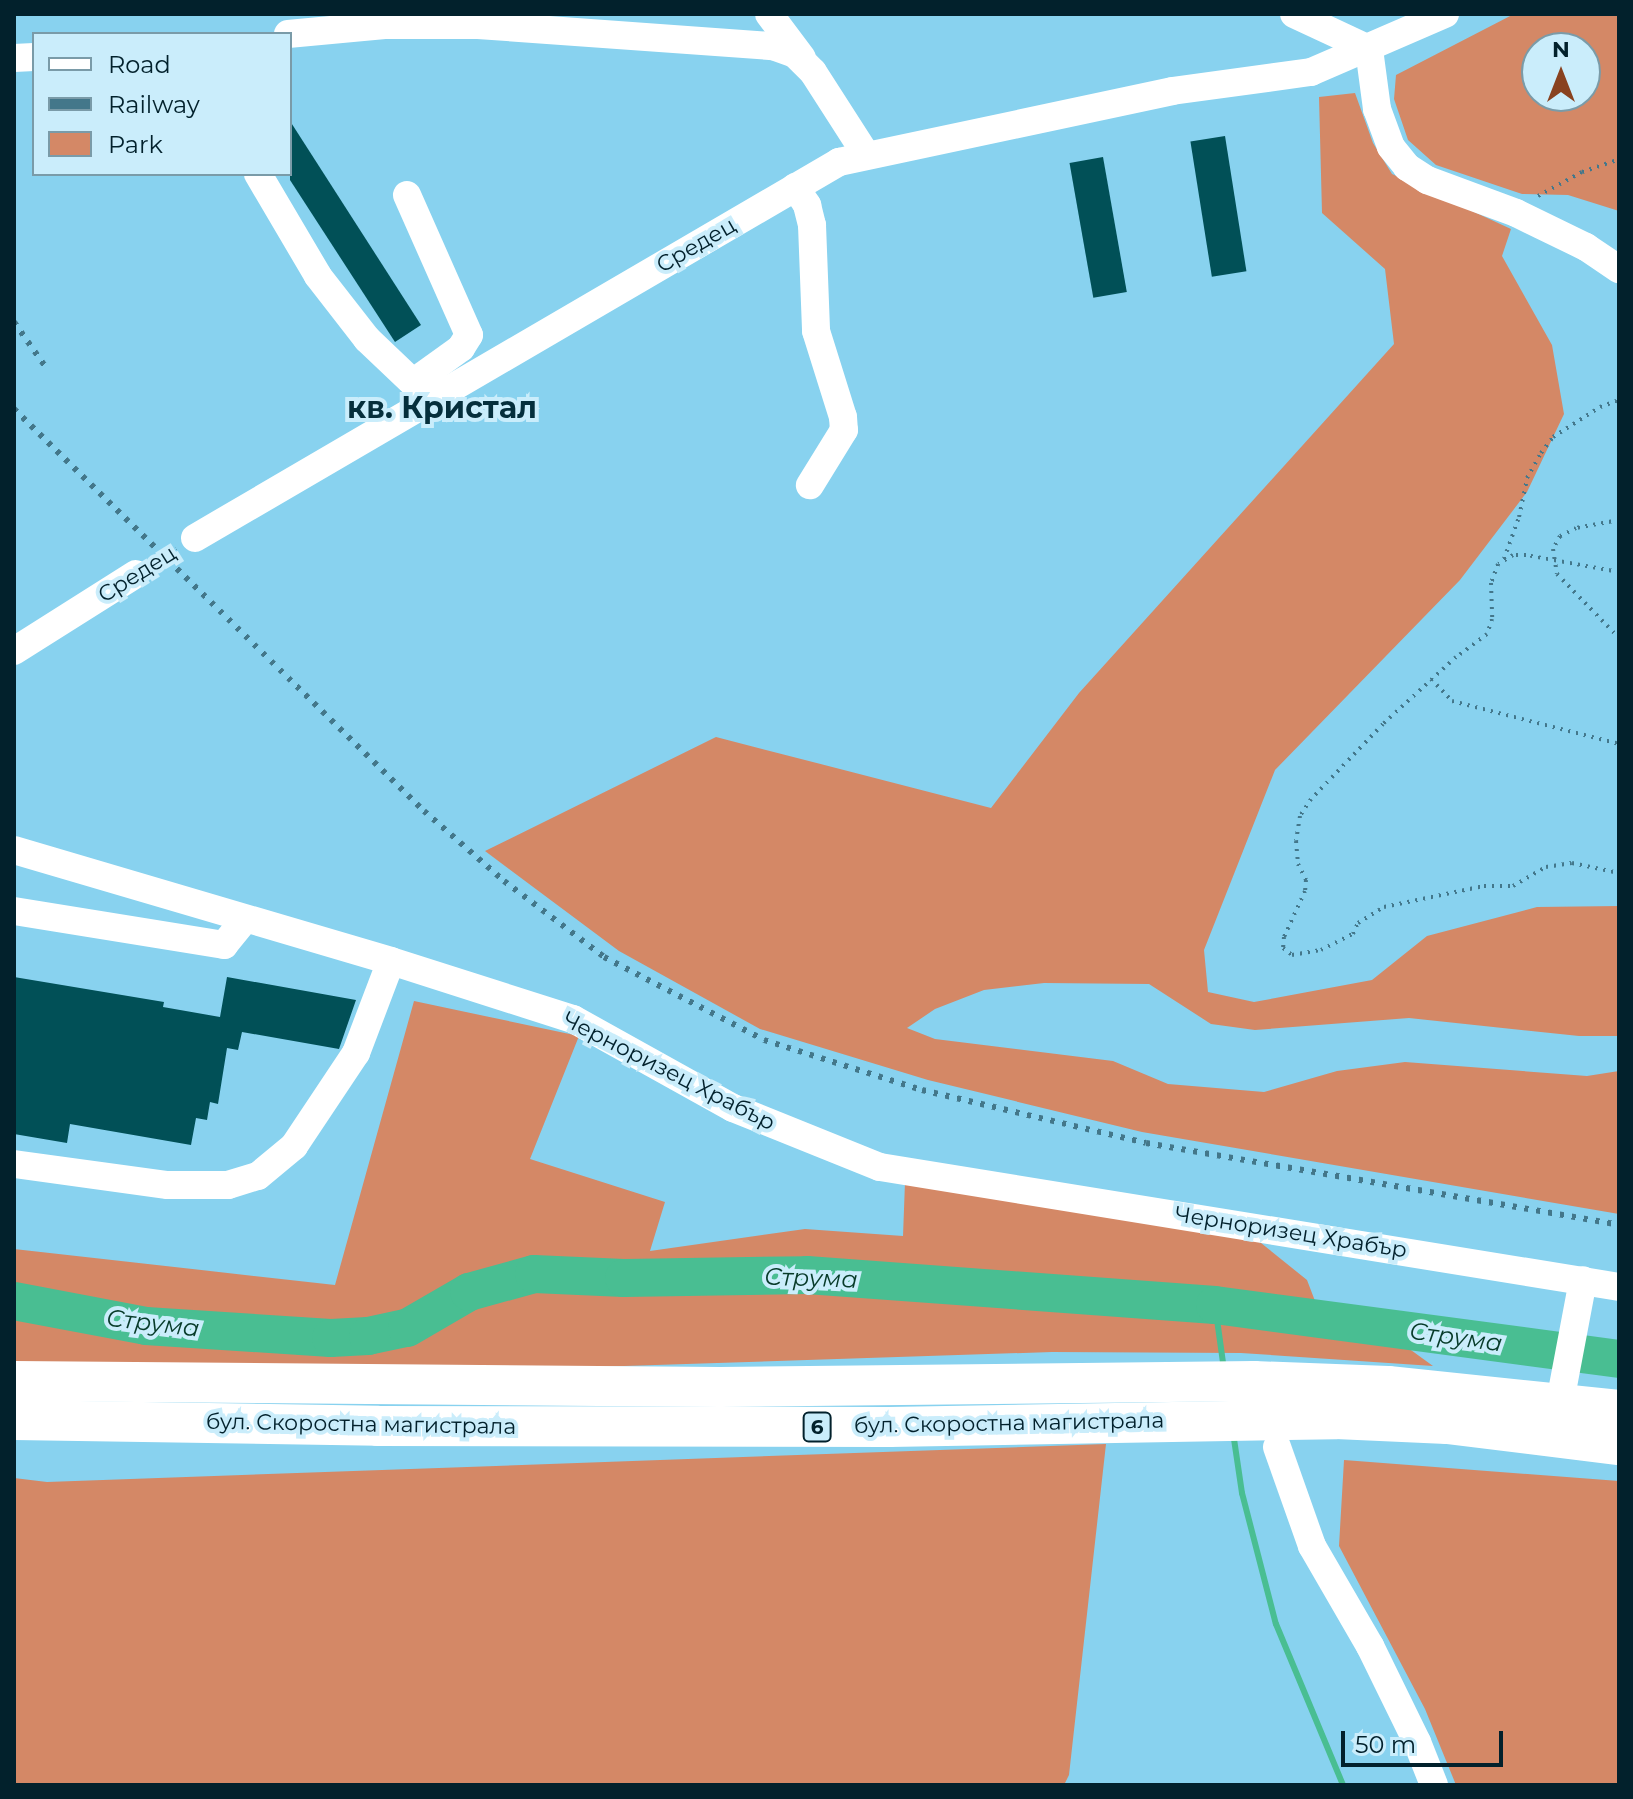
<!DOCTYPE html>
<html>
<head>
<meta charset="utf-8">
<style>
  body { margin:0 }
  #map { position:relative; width:1633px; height:1799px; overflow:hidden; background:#88d2ef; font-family:Montserrat,sans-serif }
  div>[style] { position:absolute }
  .green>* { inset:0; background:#d48866 }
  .stream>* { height:6px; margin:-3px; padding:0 3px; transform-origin:3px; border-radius:3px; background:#49be92 }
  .river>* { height:38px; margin:-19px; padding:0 19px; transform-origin:19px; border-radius:19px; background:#49be92 }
  .building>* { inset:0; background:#015057; transform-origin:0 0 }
  .path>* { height:4px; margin-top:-2px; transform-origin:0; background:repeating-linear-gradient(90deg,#43778b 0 2px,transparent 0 8px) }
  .minor>* { height:28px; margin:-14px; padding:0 14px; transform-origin:14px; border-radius:14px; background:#fff }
  .highway>* { height:40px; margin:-20px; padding:0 20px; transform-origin:20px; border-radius:20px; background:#fff }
  .rail>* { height:6px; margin-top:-3px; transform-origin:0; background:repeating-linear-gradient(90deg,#43778a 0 4px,transparent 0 12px) }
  span { translate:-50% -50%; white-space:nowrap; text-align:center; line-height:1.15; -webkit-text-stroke:8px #caedfb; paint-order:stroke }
  .shield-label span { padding:2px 6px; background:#caedfb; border:2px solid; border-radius:6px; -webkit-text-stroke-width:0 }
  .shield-label { font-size:20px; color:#02212c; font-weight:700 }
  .street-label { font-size:22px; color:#02212c }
  .water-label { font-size:24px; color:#073b29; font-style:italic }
  .district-label { font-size:30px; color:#052f3c; font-weight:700 }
  .frame { position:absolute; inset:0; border:16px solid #02212c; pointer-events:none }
  .legend { position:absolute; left:32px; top:32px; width:260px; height:144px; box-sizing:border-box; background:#caedfb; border:2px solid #7a9ba8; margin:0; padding:10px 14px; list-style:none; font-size:24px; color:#02212c }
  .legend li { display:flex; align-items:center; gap:16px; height:40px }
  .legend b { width:40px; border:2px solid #7a9ba8 }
  .north { position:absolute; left:1521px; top:32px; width:80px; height:80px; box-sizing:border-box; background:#caedfb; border:2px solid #7a9ba8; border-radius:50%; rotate:0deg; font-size:22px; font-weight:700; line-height:32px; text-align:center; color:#02212c }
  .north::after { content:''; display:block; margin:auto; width:28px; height:36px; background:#89421f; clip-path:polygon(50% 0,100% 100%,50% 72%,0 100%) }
  .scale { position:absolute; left:1341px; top:1731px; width:162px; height:36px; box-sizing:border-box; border:4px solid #02212c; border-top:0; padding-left:10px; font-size:24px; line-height:28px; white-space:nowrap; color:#02212c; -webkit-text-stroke:6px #caedfb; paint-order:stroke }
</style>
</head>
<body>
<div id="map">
  <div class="green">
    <i style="clip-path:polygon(evenodd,1514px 14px,1619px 14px,1619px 211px,1568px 195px,1522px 194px,1436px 165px,1408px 140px,1394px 99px,1396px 75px,1514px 14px,1585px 48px,1585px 96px,1537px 96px,1537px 48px,1585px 48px)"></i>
    <i style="clip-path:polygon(1355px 93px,1373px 143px,1392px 174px,1511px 229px,1502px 256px,1552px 345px,1564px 414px,1527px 492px,1460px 580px,1275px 770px,1204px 950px,1208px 992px,1254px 1002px,1372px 980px,1427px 936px,1537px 907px,1619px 906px,1619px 1036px,1579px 1036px,1409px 1018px,1255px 1030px,1211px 1024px,1149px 984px,1044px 983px,984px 990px,935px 1009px,907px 1028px,935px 1039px,1113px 1061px,1168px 1084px,1264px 1092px,1337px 1071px,1405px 1062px,1587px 1076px,1619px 1071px,1619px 1214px,1142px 1132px,928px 1080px,760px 1029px,619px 951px,485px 851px,716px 737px,991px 808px,1079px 693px,1394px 344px,1385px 269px,1322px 213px,1319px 97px)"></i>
    <i style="clip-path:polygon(414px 1001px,579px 1036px,530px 1159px,665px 1202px,650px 1251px,805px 1229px,903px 1236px,905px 1182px,1256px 1239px,1307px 1280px,1328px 1335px,1404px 1345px,1433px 1366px,1241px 1353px,1052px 1352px,502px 1370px,14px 1367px,14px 1249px,335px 1285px)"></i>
    <i style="clip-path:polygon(1106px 1444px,1069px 1775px,1064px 1785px,14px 1785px,14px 1478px,47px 1482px)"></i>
    <i style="clip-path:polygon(1344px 1460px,1619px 1481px,1619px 1785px,1456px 1785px,1425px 1709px,1339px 1546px)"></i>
  </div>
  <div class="stream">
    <i style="left:1215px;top:1305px;width:59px;rotate:82.1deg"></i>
    <i style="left:1234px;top:1439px;width:55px;rotate:81.6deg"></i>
    <i style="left:1242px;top:1493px;width:135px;rotate:75.5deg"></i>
    <i style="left:1276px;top:1624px;width:174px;rotate:67.4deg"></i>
  </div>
  <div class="river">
    <i style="left:14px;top:1301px;width:134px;rotate:10.7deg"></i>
    <i style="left:146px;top:1326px;width:185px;rotate:3.7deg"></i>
    <i style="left:331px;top:1338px;width:37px;rotate:-3deg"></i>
    <i style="left:368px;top:1336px;width:40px;rotate:-12deg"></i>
    <i style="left:407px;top:1328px;width:72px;rotate:-30.1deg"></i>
    <i style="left:469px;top:1292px;width:67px;rotate:-15.5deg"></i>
    <i style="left:534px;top:1274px;width:90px;rotate:2.5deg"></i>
    <i style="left:624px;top:1278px;width:183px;rotate:-0.9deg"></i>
    <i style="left:807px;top:1275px;width:409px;rotate:4.2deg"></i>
    <i style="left:1215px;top:1305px;width:408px;rotate:7.6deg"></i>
  </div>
  <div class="building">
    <i style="clip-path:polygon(290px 121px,421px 325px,395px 342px,290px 180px)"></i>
    <i style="left:1225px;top:136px;width:137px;height:35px;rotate:81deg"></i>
    <i style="left:1103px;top:157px;width:137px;height:34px;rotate:80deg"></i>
    <i style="clip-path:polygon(14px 977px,164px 1002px,163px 1007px,220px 1017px,227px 977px,356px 1000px,339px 1049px,242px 1032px,238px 1050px,227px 1048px,218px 1104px,210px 1102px,207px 1120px,196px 1118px,191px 1145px,70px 1124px,67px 1143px,14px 1134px)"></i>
  </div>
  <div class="path">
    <i style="left:1538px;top:196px;width:50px;rotate:-28.6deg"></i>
    <i style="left:1582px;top:172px;width:39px;rotate:-19deg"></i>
    <i style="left:1619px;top:520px;width:44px;rotate:169.5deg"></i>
    <i style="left:1576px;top:528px;width:18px;rotate:153deg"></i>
    <i style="left:1560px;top:536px;width:15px;rotate:118deg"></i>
    <i style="left:1553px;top:549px;width:25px;rotate:81deg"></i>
    <i style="left:1557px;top:574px;width:89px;rotate:45.9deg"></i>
    <i style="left:1504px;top:559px;width:45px;rotate:-70.3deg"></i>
    <i style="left:1519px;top:517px;width:40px;rotate:-78deg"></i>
    <i style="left:1527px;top:478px;width:29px;rotate:-61deg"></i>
    <i style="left:1541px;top:453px;width:20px;rotate:-53deg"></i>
    <i style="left:1553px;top:437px;width:56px;rotate:-32.6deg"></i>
    <i style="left:1600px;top:407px;width:20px;rotate:-20deg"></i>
    <i style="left:156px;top:562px;width:24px;rotate:-33deg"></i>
    <i style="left:1619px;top:572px;width:95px;rotate:-169.6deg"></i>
    <i style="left:1526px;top:555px;width:13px;rotate:180deg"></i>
    <i style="left:1513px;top:555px;width:17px;rotate:149deg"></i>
    <i style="left:1498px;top:564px;width:20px;rotate:110deg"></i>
    <i style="left:1491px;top:583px;width:36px;rotate:88deg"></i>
    <i style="left:1492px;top:619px;width:16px;rotate:108deg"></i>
    <i style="left:1487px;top:634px;width:39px;rotate:143deg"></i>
    <i style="left:1456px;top:657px;width:99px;rotate:137.5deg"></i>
    <i style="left:1383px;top:724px;width:104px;rotate:133.8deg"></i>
    <i style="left:1311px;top:799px;width:20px;rotate:123deg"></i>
    <i style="left:1300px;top:816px;width:25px;rotate:99deg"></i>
    <i style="left:1296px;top:841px;width:23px;rotate:85deg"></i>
    <i style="left:1298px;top:864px;width:18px;rotate:63deg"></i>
    <i style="left:1306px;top:880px;width:11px;rotate:95deg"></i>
    <i style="left:1305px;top:891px;width:51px;rotate:114.5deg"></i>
    <i style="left:1284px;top:937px;width:11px;rotate:95deg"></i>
    <i style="left:1283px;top:948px;width:11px;rotate:38deg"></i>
    <i style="left:1292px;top:955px;width:29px;rotate:-10deg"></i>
    <i style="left:1321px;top:950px;width:36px;rotate:-27deg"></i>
    <i style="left:1353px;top:934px;width:12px;rotate:-66deg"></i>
    <i style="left:1358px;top:923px;width:31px;rotate:-32deg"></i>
    <i style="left:1384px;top:907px;width:102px;rotate:-11.9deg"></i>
    <i style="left:1484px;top:886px;width:29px"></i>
    <i style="left:1513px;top:886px;width:38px;rotate:-30deg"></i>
    <i style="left:1546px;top:867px;width:26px;rotate:-9deg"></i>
    <i style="left:1572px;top:863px;width:48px;rotate:12deg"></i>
    <i style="left:1431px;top:679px;width:30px;rotate:46deg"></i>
    <i style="left:1452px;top:701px;width:172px;rotate:14.4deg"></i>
  </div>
  <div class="minor">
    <i style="left:769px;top:14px;width:55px;rotate:53.1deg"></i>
    <i style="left:1294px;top:14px;width:83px;rotate:25deg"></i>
    <i style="left:288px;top:34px;width:97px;rotate:-5.3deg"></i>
    <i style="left:385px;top:25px;width:93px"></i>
    <i style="left:478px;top:25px;width:296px;rotate:4.1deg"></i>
    <i style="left:773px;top:46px;width:23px;rotate:20deg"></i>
    <i style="left:795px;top:54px;width:25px;rotate:45deg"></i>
    <i style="left:813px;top:72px;width:96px;rotate:57.3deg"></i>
    <i style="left:1369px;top:49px;width:61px;rotate:82.4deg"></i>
    <i style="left:1377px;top:109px;width:40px;rotate:69.8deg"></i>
    <i style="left:1391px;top:147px;width:26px;rotate:51deg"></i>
    <i style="left:1407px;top:167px;width:24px;rotate:33deg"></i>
    <i style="left:1427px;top:180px;width:95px;rotate:20.3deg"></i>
    <i style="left:1516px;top:213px;width:78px;rotate:25.9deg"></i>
    <i style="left:1586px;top:247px;width:40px;rotate:34deg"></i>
    <i style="left:14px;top:58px;width:20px;rotate:-3deg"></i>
    <i style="left:258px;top:174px;width:118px;rotate:59.5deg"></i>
    <i style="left:318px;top:276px;width:80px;rotate:52.1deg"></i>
    <i style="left:367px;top:339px;width:88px;rotate:43.6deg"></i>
    <i style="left:795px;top:187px;width:22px;rotate:56deg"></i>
    <i style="left:807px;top:205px;width:21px;rotate:76deg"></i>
    <i style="left:812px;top:225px;width:106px;rotate:87.8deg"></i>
    <i style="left:816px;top:331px;width:90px;rotate:72.6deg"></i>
    <i style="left:843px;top:417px;width:13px;rotate:86deg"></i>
    <i style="left:844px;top:430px;width:65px;rotate:121.7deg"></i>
    <i style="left:407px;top:195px;width:153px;rotate:66.1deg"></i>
    <i style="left:469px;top:335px;width:15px;rotate:122deg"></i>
    <i style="left:461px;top:348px;width:57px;rotate:144.3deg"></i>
    <i style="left:195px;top:538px;width:746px;rotate:-30.28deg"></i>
    <i style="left:839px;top:162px;width:340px;rotate:-12deg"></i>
    <i style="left:1172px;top:91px;width:140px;rotate:-7.8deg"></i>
    <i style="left:1311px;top:72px;width:146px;rotate:-23.4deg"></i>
    <i style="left:14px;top:651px;width:144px;rotate:-32.3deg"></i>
    <i style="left:14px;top:850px;width:393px;rotate:16.4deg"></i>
    <i style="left:391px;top:961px;width:191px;rotate:17.7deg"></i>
    <i style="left:573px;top:1019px;width:183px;rotate:29.1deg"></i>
    <i style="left:733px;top:1108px;width:158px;rotate:21.9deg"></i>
    <i style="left:880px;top:1167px;width:749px;rotate:9.22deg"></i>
    <i style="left:14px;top:911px;width:213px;rotate:9.2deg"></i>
    <i style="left:224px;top:945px;width:32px;rotate:-51deg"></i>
    <i style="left:14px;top:1164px;width:155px;rotate:7.8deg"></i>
    <i style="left:168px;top:1185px;width:60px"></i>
    <i style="left:228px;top:1185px;width:31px;rotate:-17deg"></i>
    <i style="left:258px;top:1176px;width:47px;rotate:-39.8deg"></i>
    <i style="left:294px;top:1146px;width:112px;rotate:-56.3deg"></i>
    <i style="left:356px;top:1053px;width:98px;rotate:-69.2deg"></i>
    <i style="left:1560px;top:1402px;width:124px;rotate:-79.3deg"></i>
    <i style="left:1277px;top:1447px;width:105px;rotate:70.5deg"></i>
    <i style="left:1312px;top:1546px;width:116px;rotate:59.9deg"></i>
    <i style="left:1370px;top:1646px;width:107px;rotate:63.9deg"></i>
    <i style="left:1417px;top:1742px;width:46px;rotate:68.4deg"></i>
  </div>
  <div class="highway">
    <i style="left:14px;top:1381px;width:706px;rotate:0.49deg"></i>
    <i style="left:720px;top:1387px;width:534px;rotate:-0.64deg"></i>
    <i style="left:1254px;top:1381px;width:134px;rotate:2.1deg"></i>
    <i style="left:1388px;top:1386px;width:232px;rotate:5.9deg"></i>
    <i style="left:14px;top:1420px;width:364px;rotate:0.9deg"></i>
    <i style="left:378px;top:1426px;width:511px;rotate:0.11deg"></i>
    <i style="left:889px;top:1427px;width:447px;rotate:-1deg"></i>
    <i style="left:1336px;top:1419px;width:111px;rotate:2.6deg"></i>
    <i style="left:1447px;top:1424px;width:173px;rotate:7deg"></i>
  </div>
  <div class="rail">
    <i style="left:14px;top:322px;width:57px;rotate:54.9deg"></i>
    <i style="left:14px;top:409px;width:574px;rotate:44.44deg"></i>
    <i style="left:424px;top:811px;width:106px;rotate:41.2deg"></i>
    <i style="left:504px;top:881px;width:126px;rotate:37.2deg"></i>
    <i style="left:604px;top:957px;width:180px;rotate:27.4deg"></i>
    <i style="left:764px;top:1040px;width:166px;rotate:17.6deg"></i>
    <i style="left:922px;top:1090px;width:230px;rotate:13.3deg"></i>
    <i style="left:1146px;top:1143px;width:480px;rotate:9.8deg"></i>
  </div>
  <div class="shield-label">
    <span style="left:817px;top:1427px">6</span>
  </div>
  <div class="street-label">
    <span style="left:696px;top:245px;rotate:-30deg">Средец</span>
    <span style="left:137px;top:574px;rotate:-32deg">Средец</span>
    <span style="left:669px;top:1071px;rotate:27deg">Черноризец Храбър</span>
    <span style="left:1291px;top:1232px;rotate:9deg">Черноризец Храбър</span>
    <span style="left:1009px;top:1423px;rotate:-1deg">бул. Скоростна магистрала</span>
    <span style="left:361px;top:1424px;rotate:1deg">бул. Скоростна магистрала</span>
  </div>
  <div class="water-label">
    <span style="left:811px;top:1278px;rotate:2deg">Струма</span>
    <span style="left:153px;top:1323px;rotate:7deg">Струма</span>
    <span style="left:1456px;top:1337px;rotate:8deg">Струма</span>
  </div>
  <div class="district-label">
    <span style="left:442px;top:408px">кв. Кристал</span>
  </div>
  <div class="frame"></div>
  <ul class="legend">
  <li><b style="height:10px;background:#fff"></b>Road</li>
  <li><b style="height:10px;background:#43778a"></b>Railway</li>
  <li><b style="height:22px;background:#d48866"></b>Park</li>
  </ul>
  <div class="north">N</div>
  <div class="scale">50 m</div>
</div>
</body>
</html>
